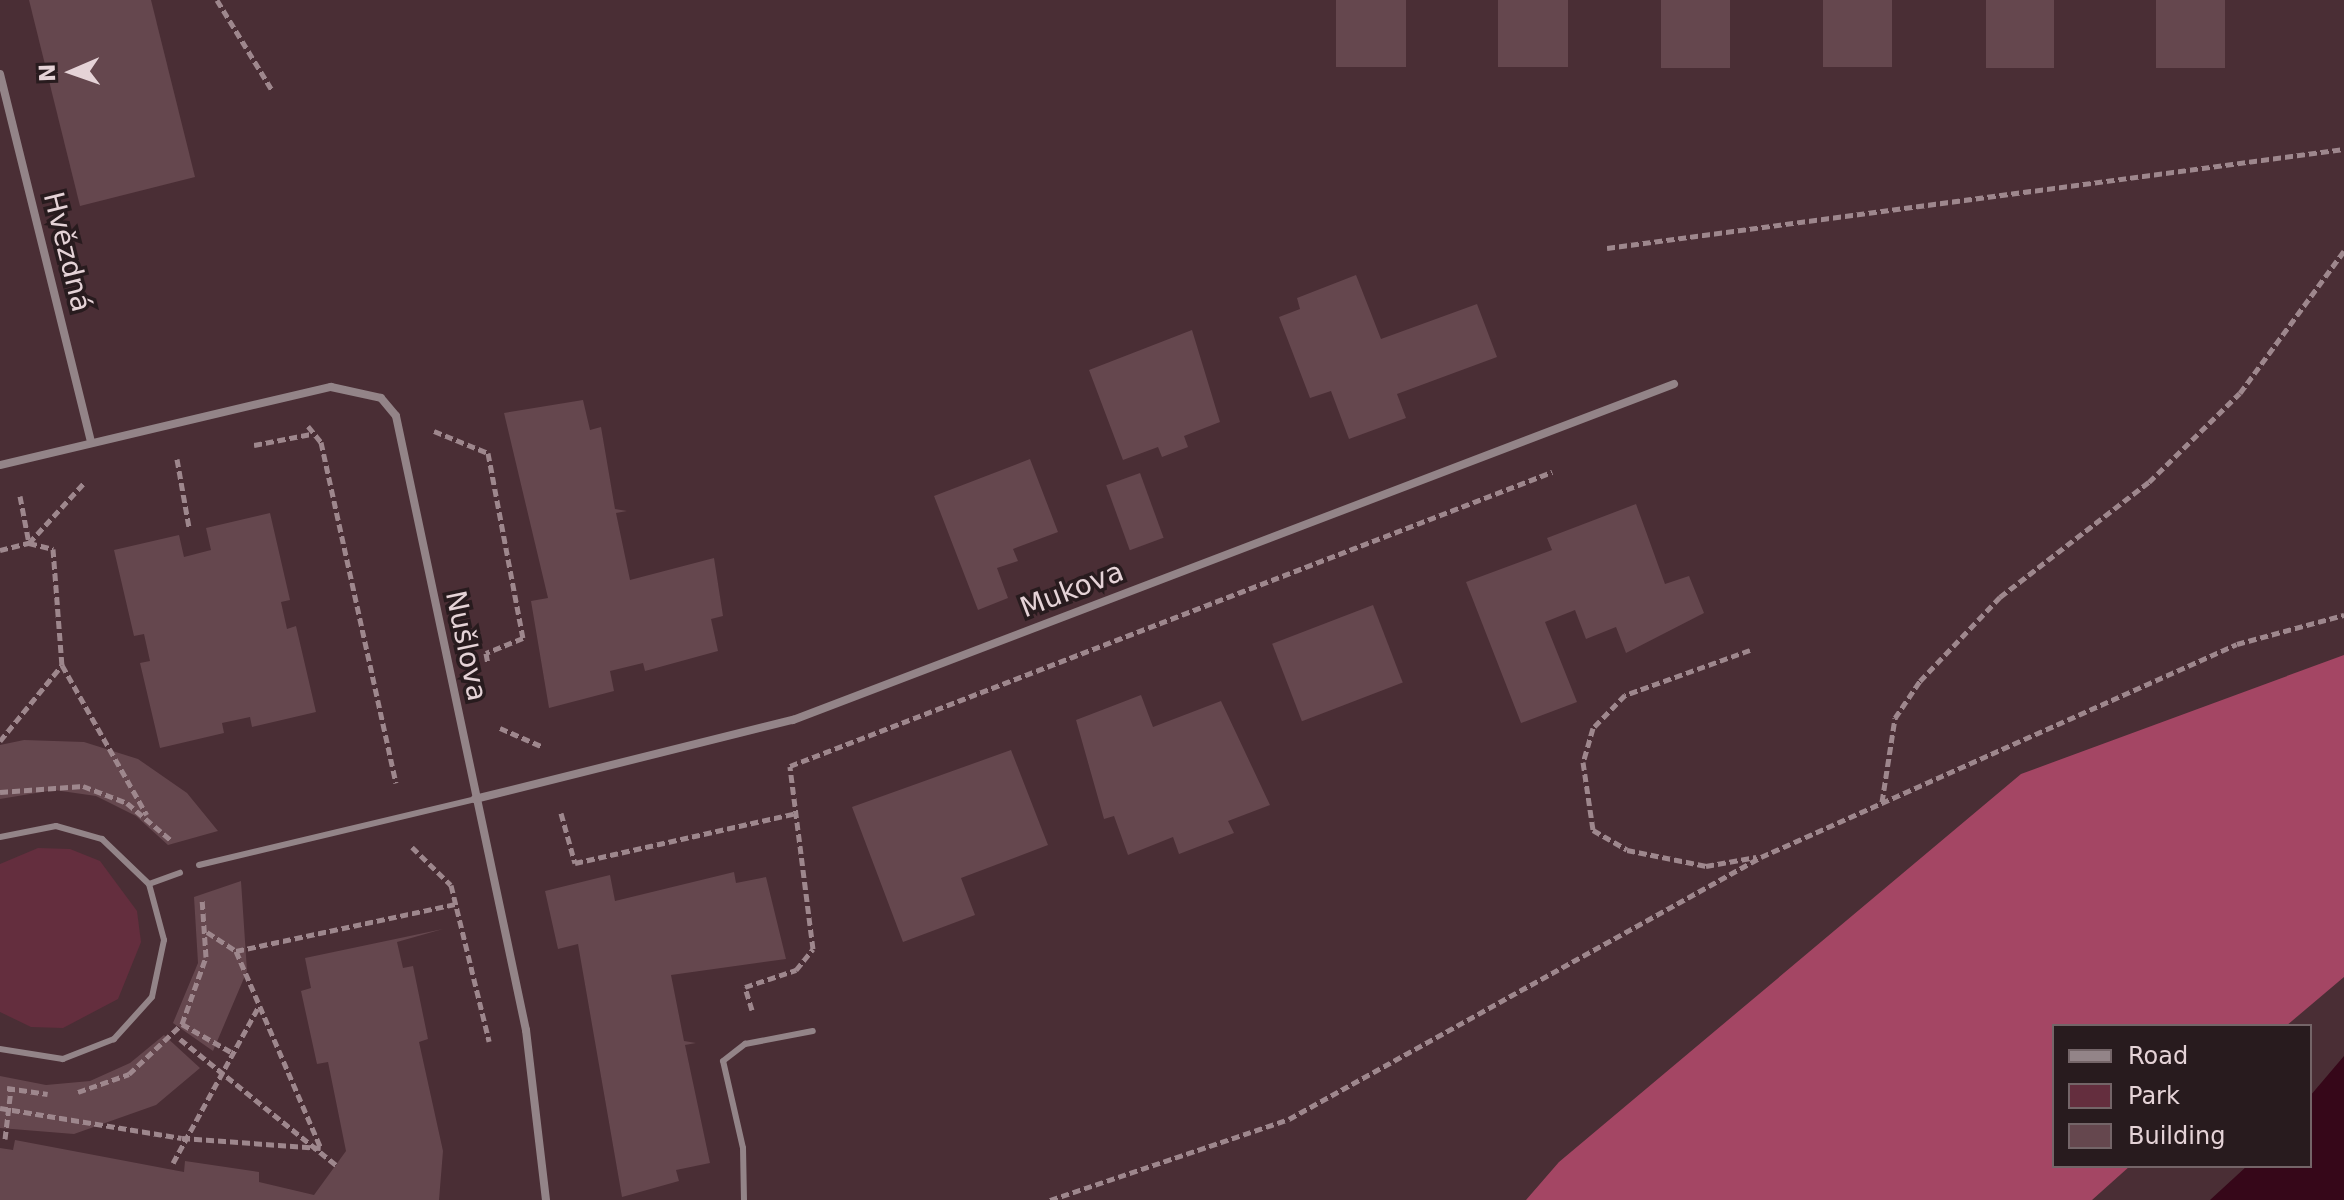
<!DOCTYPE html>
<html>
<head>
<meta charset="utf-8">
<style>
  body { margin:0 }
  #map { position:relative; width:2344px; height:1200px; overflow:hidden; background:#4a2e35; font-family:"DejaVu Sans",sans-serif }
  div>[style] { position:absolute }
  .green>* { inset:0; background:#642e3e }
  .forest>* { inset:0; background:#a44664 }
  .water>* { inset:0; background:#360719 }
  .building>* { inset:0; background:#65474e; transform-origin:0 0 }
  .path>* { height:5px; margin-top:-2.5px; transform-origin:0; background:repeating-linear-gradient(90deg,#9e878d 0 8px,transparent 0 12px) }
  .service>* { height:6px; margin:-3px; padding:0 3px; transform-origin:3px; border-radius:3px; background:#938488 }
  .minor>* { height:8px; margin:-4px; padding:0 4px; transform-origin:4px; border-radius:4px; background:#938488 }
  span { translate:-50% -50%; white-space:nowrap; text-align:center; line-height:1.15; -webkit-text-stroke:7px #281b1e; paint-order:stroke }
  .street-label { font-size:28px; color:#e5d3d7 }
  .legend { position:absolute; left:2052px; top:1024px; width:260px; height:144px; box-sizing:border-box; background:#281b1e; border:2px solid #746568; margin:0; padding:10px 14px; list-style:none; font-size:24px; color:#e5d3d7 }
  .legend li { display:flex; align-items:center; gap:16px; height:40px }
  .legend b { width:40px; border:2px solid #746568 }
  .north { position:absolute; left:32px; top:32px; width:80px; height:80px; -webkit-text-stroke:6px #281b1e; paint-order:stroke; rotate:268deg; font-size:22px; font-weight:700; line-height:32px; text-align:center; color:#e5d3d7 }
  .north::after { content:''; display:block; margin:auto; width:28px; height:36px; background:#e5d3d7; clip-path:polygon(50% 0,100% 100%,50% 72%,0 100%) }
</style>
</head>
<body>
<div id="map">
  <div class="green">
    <i style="clip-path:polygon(38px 848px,70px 849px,100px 861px,137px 911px,141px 942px,118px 999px,63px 1028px,31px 1027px,0 1012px,0 864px)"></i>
  </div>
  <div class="forest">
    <i style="clip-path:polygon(2344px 655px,2344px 977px,2286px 1026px,2054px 1026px,2054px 1166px,2130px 1166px,2092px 1200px,1526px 1200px,1559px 1162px,2021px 774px)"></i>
  </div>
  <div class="water">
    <i style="clip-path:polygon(2344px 1056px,2344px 1200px,2210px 1200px,2247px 1166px,2310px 1166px,2310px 1096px)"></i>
  </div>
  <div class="building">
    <i style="clip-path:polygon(29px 0,151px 0,195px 177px,80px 206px)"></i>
    <i style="left:1336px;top:0;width:70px;height:67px"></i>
    <i style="left:1498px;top:0;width:70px;height:67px"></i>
    <i style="left:1661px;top:0;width:69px;height:68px"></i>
    <i style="left:1823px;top:0;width:69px;height:67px"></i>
    <i style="left:1986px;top:0;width:68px;height:68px"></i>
    <i style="left:2156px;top:0;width:69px;height:68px"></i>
    <i style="clip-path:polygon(1356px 275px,1381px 339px,1477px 304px,1497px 357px,1397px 394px,1406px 418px,1349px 439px,1331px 391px,1310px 398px,1279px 317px,1300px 309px,1297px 298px)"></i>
    <i style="clip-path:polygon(1192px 330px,1220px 422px,1184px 436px,1188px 447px,1162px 457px,1158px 447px,1123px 460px,1089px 370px)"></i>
    <i style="clip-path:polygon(583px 400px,590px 430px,601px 427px,615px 509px,627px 511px,616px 513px,630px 580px,714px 558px,723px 616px,711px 619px,718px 651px,645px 671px,643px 663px,610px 671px,614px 691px,549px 708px,531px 601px,548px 598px,504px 413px)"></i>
    <i style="clip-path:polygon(1030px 459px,1058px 532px,1013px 549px,1018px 561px,997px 568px,1008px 598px,978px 610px,934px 496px)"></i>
    <i style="left:1140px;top:473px;width:69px;height:36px;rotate:70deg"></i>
    <i style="clip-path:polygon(1636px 504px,1665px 584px,1689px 576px,1704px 613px,1626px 653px,1616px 627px,1586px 639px,1575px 610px,1545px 622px,1577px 702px,1521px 723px,1466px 582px,1552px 550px,1547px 538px)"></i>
    <i style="clip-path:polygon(270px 513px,290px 600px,281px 602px,287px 629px,296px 626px,316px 712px,252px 727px,250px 717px,222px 723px,224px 733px,160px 748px,140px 663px,150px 661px,144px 634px,134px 636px,114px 550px,179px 535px,184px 557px,211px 550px,206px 528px)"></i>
    <i style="left:1373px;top:605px;width:83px;height:108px;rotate:69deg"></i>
    <i style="clip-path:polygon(1141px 695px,1153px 727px,1221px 701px,1270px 805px,1228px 821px,1234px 833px,1179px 854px,1173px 837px,1128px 855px,1114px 816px,1104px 819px,1076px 720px)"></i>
    <i style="clip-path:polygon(24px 740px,84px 742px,138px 759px,187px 793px,218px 831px,168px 845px,136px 816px,96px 796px,54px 790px,0 799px,0 745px)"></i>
    <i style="clip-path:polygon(1011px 750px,1048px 845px,961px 878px,975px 915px,903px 942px,852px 807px)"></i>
    <i style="clip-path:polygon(734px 872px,736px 883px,766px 877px,786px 959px,671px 975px,684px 1041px,696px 1043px,685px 1045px,710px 1163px,676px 1170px,679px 1181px,622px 1197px,578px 944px,558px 949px,545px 891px,610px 875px,615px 901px)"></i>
    <i style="clip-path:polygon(241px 881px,247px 971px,213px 1051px,173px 1023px,198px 963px,194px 897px)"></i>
    <i style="clip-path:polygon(443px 929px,397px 942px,403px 968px,413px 966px,428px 1039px,419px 1042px,443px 1151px,439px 1200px,0 1200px,0 1148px,13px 1150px,15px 1140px,184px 1172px,185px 1161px,259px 1172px,259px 1182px,314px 1195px,346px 1151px,328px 1062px,317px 1064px,301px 991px,311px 988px,305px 958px)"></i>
    <i style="clip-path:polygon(164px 1035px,200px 1068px,156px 1105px,74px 1134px,0 1128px,0 1076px,46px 1085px,90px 1081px,130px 1063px)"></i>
  </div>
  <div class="path">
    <i style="left:217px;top:0;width:105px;rotate:58.6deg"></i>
    <i style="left:1607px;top:248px;width:744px;rotate:-7.65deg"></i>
    <i style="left:308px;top:426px;width:21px;rotate:51deg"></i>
    <i style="left:321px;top:442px;width:349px;rotate:77.6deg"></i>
    <i style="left:434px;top:431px;width:58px;rotate:22.2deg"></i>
    <i style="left:488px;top:453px;width:188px;rotate:79.3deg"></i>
    <i style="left:523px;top:638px;width:40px;rotate:158deg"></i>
    <i style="left:486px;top:653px;width:11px;rotate:80deg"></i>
    <i style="left:254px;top:445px;width:58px;rotate:-10.9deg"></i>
    <i style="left:177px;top:459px;width:69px;rotate:80deg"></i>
    <i style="left:20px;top:496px;width:48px;rotate:79.2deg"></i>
    <i style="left:29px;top:543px;width:81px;rotate:-47.5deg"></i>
    <i style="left:0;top:550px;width:30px;rotate:-14deg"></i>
    <i style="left:29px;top:543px;width:25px;rotate:14deg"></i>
    <i style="left:53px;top:549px;width:116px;rotate:85.6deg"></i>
    <i style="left:62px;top:665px;width:172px;rotate:60.5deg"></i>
    <i style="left:1750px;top:650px;width:133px;rotate:160.2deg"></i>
    <i style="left:1625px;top:695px;width:46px;rotate:134.1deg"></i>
    <i style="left:1593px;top:728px;width:35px;rotate:106deg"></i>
    <i style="left:1583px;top:762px;width:69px;rotate:81.6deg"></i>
    <i style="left:1593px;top:830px;width:39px;rotate:30deg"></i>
    <i style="left:1627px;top:850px;width:81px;rotate:11.4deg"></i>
    <i style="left:1706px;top:866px;width:51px;rotate:-10.2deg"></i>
    <i style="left:500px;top:728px;width:45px;rotate:23.7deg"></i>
    <i style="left:0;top:741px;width:98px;rotate:-50.8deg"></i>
    <i style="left:0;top:792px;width:83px;rotate:-4.1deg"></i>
    <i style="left:83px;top:786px;width:47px;rotate:21.1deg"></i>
    <i style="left:127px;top:803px;width:59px;rotate:40.2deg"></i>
    <i style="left:1882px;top:802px;width:85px;rotate:-81.2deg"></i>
    <i style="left:1895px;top:718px;width:45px;rotate:-56deg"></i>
    <i style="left:1920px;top:681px;width:116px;rotate:-46.4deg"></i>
    <i style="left:2000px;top:597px;width:188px;rotate:-37.7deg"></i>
    <i style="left:2149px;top:482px;width:127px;rotate:-44.4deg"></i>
    <i style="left:2240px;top:393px;width:176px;rotate:-53.8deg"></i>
    <i style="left:561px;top:813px;width:52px;rotate:74.4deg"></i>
    <i style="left:575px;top:863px;width:228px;rotate:-12.7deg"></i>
    <i style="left:412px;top:847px;width:54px;rotate:44.3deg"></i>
    <i style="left:451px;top:885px;width:161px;rotate:76.3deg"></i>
    <i style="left:207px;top:932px;width:35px;rotate:33deg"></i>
    <i style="left:236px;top:951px;width:215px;rotate:66.7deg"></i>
    <i style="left:236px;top:951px;width:225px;rotate:-12.1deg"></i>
    <i style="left:752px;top:1010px;width:24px;rotate:-107deg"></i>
    <i style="left:745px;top:987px;width:54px;rotate:-18.4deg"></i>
    <i style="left:796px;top:970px;width:27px;rotate:-51deg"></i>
    <i style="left:813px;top:949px;width:184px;rotate:-97.2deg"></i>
    <i style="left:790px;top:766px;width:817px;rotate:-21.1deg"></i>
    <i style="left:182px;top:1024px;width:56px;rotate:29.7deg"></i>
    <i style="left:180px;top:1039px;width:201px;rotate:38.9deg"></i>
    <i style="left:7px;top:1088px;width:41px;rotate:8.3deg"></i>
    <i style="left:78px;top:1092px;width:54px;rotate:-19.4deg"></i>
    <i style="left:129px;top:1074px;width:73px;rotate:-43.3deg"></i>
    <i style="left:182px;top:1024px;width:71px;rotate:-70.3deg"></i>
    <i style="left:206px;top:957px;width:58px;rotate:-93.9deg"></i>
    <i style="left:0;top:1108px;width:184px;rotate:9.4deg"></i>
    <i style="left:182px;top:1138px;width:139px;rotate:4.1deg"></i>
    <i style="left:5px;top:1139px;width:50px;rotate:-83.2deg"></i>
    <i style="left:173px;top:1163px;width:177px;rotate:-61.3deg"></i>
    <i style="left:1050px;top:1200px;width:252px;rotate:-18.7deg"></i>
    <i style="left:1289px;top:1119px;width:540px;rotate:-29.03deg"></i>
    <i style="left:1761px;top:857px;width:521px;rotate:-24.11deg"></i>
    <i style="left:2237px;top:644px;width:111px;rotate:-15.2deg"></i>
  </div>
  <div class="service">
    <i style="left:0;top:837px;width:57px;rotate:-11.1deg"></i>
    <i style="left:56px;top:826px;width:48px;rotate:15.8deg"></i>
    <i style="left:102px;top:839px;width:65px;rotate:43.8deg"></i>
    <i style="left:149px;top:884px;width:58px;rotate:75deg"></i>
    <i style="left:164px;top:940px;width:58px;rotate:101.9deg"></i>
    <i style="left:152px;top:997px;width:57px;rotate:132.1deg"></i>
    <i style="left:114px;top:1039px;width:55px;rotate:158.6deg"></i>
    <i style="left:63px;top:1059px;width:64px;rotate:-171deg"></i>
    <i style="left:199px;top:865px;width:284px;rotate:-13.4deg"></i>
    <i style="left:149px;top:884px;width:33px;rotate:-20deg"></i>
    <i style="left:744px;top:1200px;width:52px;rotate:-91.1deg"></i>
    <i style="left:743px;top:1148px;width:89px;rotate:-102.9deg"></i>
    <i style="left:723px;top:1061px;width:28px;rotate:-38deg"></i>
    <i style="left:745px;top:1044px;width:69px;rotate:-10.8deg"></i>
  </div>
  <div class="minor">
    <i style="left:0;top:74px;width:378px;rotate:76.1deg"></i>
    <i style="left:0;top:465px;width:340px;rotate:-13.3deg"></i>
    <i style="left:331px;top:387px;width:51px;rotate:12.4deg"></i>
    <i style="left:381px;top:398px;width:23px;rotate:50deg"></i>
    <i style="left:396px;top:416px;width:628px;rotate:78.05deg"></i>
    <i style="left:526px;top:1030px;width:171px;rotate:83.3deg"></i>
    <i style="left:475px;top:799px;width:328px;rotate:-14deg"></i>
    <i style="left:793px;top:720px;width:943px;rotate:-20.88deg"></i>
  </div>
  <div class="street-label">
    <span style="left:67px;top:252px;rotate:76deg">Hvězdná</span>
    <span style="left:1072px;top:590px;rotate:-21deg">Mukova</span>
    <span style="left:466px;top:646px;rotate:78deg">Nušlova</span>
  </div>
  <ul class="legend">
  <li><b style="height:10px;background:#938488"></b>Road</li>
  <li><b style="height:22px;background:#642e3e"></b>Park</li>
  <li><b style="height:22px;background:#65474e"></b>Building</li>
  </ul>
  <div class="north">N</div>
</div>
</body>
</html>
